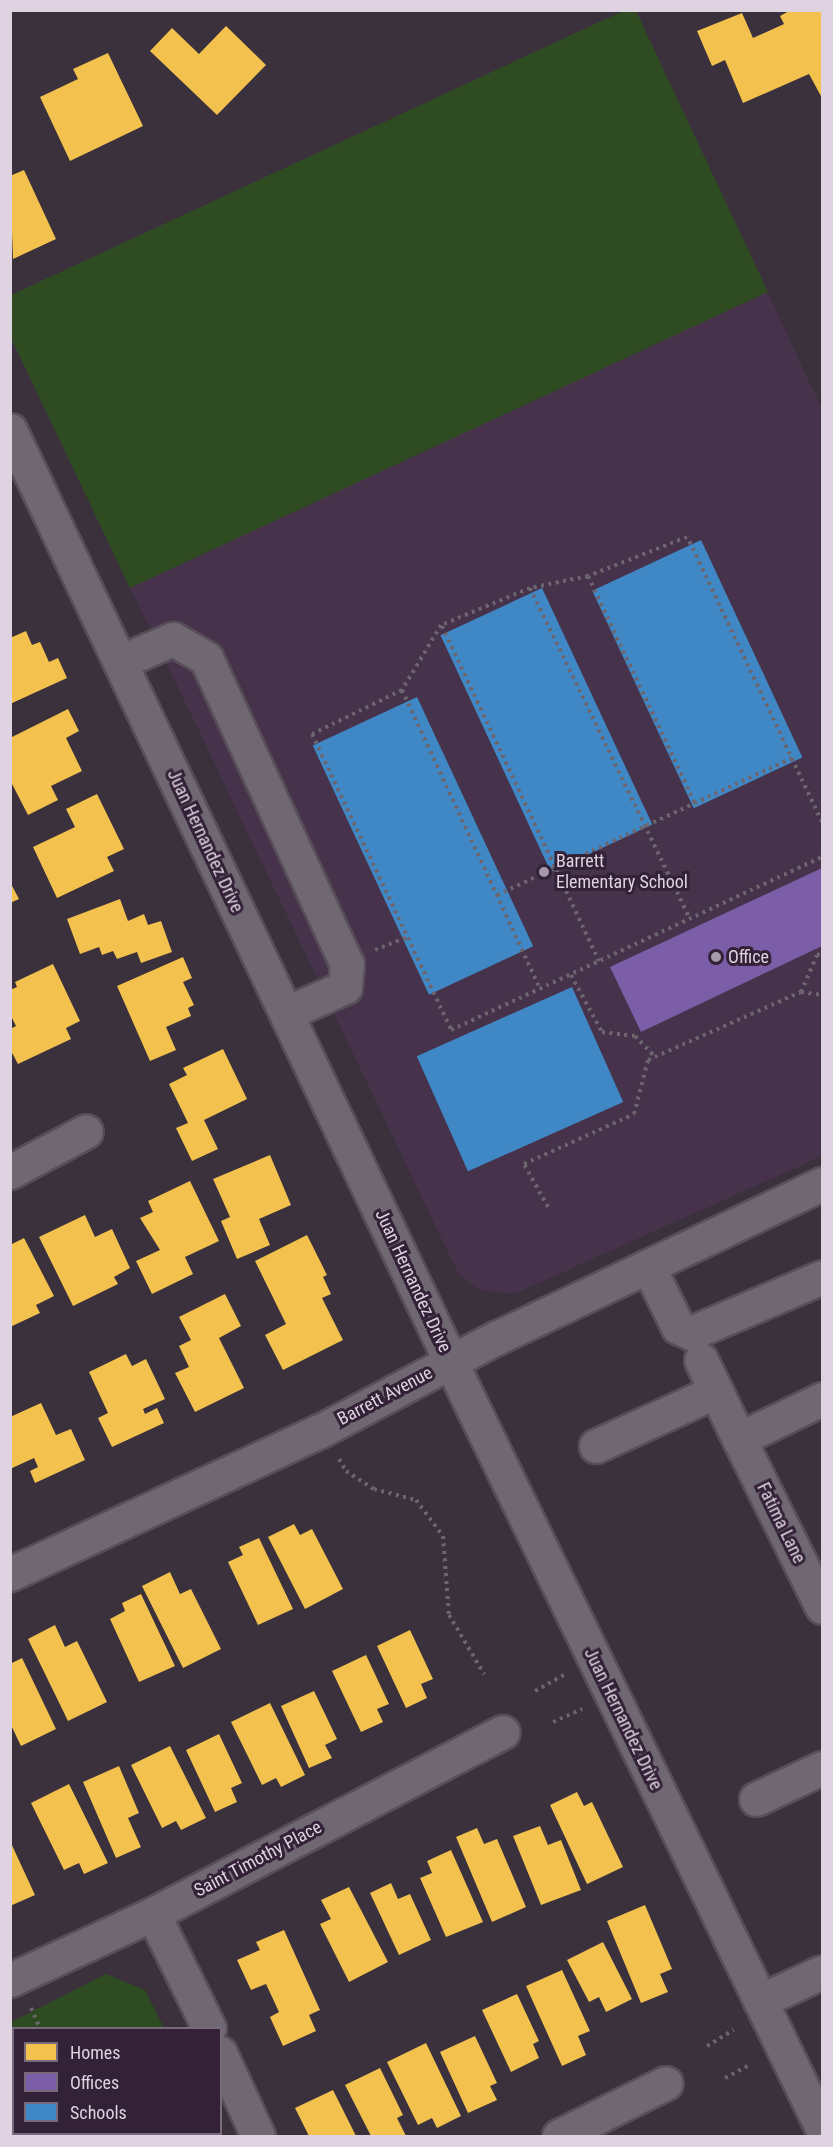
<!DOCTYPE html>
<html>
<head>
<meta charset="utf-8">
<style>
  body { margin:0 }
  #map { position:relative; width:833px; height:2147px; overflow:hidden; background:#3a313c; font-family:"Roboto Condensed",sans-serif }
  div>[style] { position:absolute }
  .built>* { inset:0; background:#47324b }
  .green>* { inset:0; background:#2f4b21 }
  .homes>* { inset:0; background:#f2c14e }
  .offices>* { inset:0; background:#7b5ea7 }
  .schools>* { inset:0; background:#3f88c5; transform-origin:0 0 }
  .path>* { height:4px; margin-top:-2px; transform-origin:0; background:repeating-linear-gradient(90deg,#6c656d 0 3px,transparent 0 7.5px) }
  .roads { filter:drop-shadow(2px 0 #574e58) drop-shadow(-2px 0 #574e58) drop-shadow(0 2px #574e58) drop-shadow(0 -2px #574e58) }
  .minor>* { height:33px; margin:-16.5px; padding:0 16.5px; transform-origin:16.5px; border-radius:16.5px; background:#6f6771 }
  .dots>* { width:16px; height:16px; translate:-50% -50%; box-sizing:border-box; border:3px solid #332237; border-radius:50% }
  span { translate:-50% -50%; white-space:nowrap; text-align:center; line-height:1.15; -webkit-text-stroke:6px #332237; paint-order:stroke }
  .street-label { font-size:18px; color:#dfd3e1 }
  .poi-label { font-size:18px; color:#dfd3e1 }
  .left { translate:0 -50%; text-align:left }
  .frame { position:absolute; inset:0; border:12px solid #dfd3e1; pointer-events:none }
  .legend { position:absolute; left:12px; top:2027px; width:210px; height:108px; box-sizing:border-box; background:#332237; border:2px solid #78697b; margin:0; padding:8px 10px; list-style:none; font-size:18px; color:#dfd3e1 }
  .legend li { display:flex; align-items:center; gap:12px; height:30px }
  .legend b { width:30px; border:2px solid #78697b }
</style>
</head>
<body>
<div id="map">
  <div class="built">
    <i style="clip-path:polygon(623px 11px,636px 11px,822px 409px,822px 1156px,514px 1294px,479px 1290px,458px 1273px,11px 338px,11px 295px)"></i>
  </div>
  <div class="green">
    <i style="clip-path:polygon(623px 11px,636px 11px,768px 292px,130px 588px,11px 338px,11px 295px)"></i>
    <i style="clip-path:polygon(106px 1974px,145px 1990px,164px 2028px,14px 2028px,14px 2134px,215px 2136px,11px 2136px,11px 2022px)"></i>
  </div>
  <div class="homes">
    <i style="clip-path:polygon(791px 10px,822px 10px,822px 98px,809px 74px,743px 103px,725px 60px,712px 66px,697px 31px,742px 13px,753px 38px,784px 24px,780px 16px)"></i>
    <i style="clip-path:polygon(226px 26px,266px 65px,217px 115px,150px 51px,172px 28px,199px 54px)"></i>
    <i style="clip-path:polygon(108px 53px,143px 126px,70px 161px,40px 97px,78px 79px,73px 69px)"></i>
    <i style="clip-path:polygon(24px 170px,56px 239px,13px 259px,10px 176px)"></i>
    <i style="clip-path:polygon(26px 631px,32px 645px,40px 642px,49px 662px,58px 658px,67px 678px,10px 704px,10px 638px)"></i>
    <i style="clip-path:polygon(68px 709px,79px 731px,66px 738px,82px 771px,51px 786px,58px 800px,28px 815px,10px 780px,10px 738px)"></i>
    <i style="clip-path:polygon(97px 794px,124px 849px,107px 857px,114px 871px,57px 898px,33px 847px,75px 827px,66px 809px)"></i>
    <i style="clip-path:polygon(10px 882px,19px 899px,10px 903px)"></i>
    <i style="clip-path:polygon(120px 899px,128px 921px,144px 914px,148px 925px,161px 921px,172px 952px,141px 963px,137px 952px,117px 959px,113px 951px,102px 955px,99px 947px,80px 954px,67px 919px)"></i>
    <i style="clip-path:polygon(183px 957px,192px 978px,183px 982px,194px 1005px,188px 1008px,191px 1016px,166px 1027px,176px 1050px,150px 1061px,117px 986px)"></i>
    <i style="clip-path:polygon(53px 964px,80px 1021px,66px 1028px,71px 1039px,18px 1064px,10px 1049px,10px 1029px,16px 1026px,10px 1014px,10px 990px,17px 987px,15px 982px)"></i>
    <i style="clip-path:polygon(223px 1049px,247px 1099px,204px 1120px,218px 1149px,192px 1161px,176px 1128px,188px 1123px,169px 1084px,187px 1075px,183px 1068px)"></i>
    <i style="clip-path:polygon(270px 1155px,291px 1205px,259px 1219px,270px 1245px,237px 1259px,221px 1221px,230px 1217px,213px 1179px)"></i>
    <i style="clip-path:polygon(190px 1181px,219px 1241px,185px 1257px,193px 1274px,152px 1294px,136px 1261px,160px 1250px,140px 1218px,153px 1212px,148px 1201px)"></i>
    <i style="clip-path:polygon(85px 1215px,95px 1237px,112px 1229px,130px 1268px,114px 1277px,118px 1284px,73px 1306px,39px 1237px)"></i>
    <i style="clip-path:polygon(307px 1235px,327px 1275px,323px 1277px,331px 1294px,322px 1298px,343px 1340px,283px 1370px,265px 1335px,286px 1324px,255px 1261px)"></i>
    <i style="clip-path:polygon(24px 1238px,54px 1296px,36px 1305px,40px 1313px,10px 1327px,10px 1245px)"></i>
    <i style="clip-path:polygon(225px 1294px,241px 1326px,219px 1338px,244px 1388px,195px 1412px,175px 1373px,189px 1367px,179px 1346px,191px 1340px,179px 1317px)"></i>
    <i style="clip-path:polygon(126px 1354px,132px 1366px,146px 1359px,165px 1399px,143px 1409px,145px 1414px,157px 1408px,164px 1423px,112px 1447px,98px 1418px,108px 1413px,89px 1372px)"></i>
    <i style="clip-path:polygon(41px 1403px,56px 1435px,71px 1429px,85px 1460px,35px 1483px,30px 1471px,38px 1467px,34px 1458px,10px 1469px,10px 1417px)"></i>
    <i style="clip-path:polygon(294px 1524px,300px 1535px,312px 1529px,343px 1589px,305px 1609px,268px 1537px)"></i>
    <i style="clip-path:polygon(259px 1538px,293px 1609px,258px 1625px,228px 1562px,243px 1555px,239px 1547px)"></i>
    <i style="clip-path:polygon(170px 1572px,180px 1594px,191px 1589px,221px 1649px,183px 1668px,142px 1586px)"></i>
    <i style="clip-path:polygon(141px 1594px,175px 1666px,139px 1682px,110px 1619px,125px 1611px,122px 1603px)"></i>
    <i style="clip-path:polygon(55px 1625px,65px 1647px,77px 1641px,107px 1702px,68px 1721px,28px 1639px)"></i>
    <i style="clip-path:polygon(410px 1630px,433px 1679px,421px 1684px,427px 1698px,406px 1708px,377px 1646px)"></i>
    <i style="clip-path:polygon(366px 1655px,389px 1704px,377px 1709px,383px 1722px,361px 1732px,332px 1671px)"></i>
    <i style="clip-path:polygon(22px 1658px,56px 1729px,21px 1746px,10px 1723px,10px 1664px)"></i>
    <i style="clip-path:polygon(314px 1691px,337px 1739px,325px 1745px,332px 1758px,309px 1768px,281px 1706px)"></i>
    <i style="clip-path:polygon(270px 1703px,305px 1775px,281px 1787px,276px 1778px,262px 1785px,231px 1722px)"></i>
    <i style="clip-path:polygon(219px 1734px,242px 1783px,231px 1788px,237px 1802px,215px 1812px,186px 1750px)"></i>
    <i style="clip-path:polygon(170px 1746px,206px 1818px,181px 1830px,176px 1821px,162px 1828px,131px 1765px)"></i>
    <i style="clip-path:polygon(119px 1766px,139px 1813px,128px 1818px,141px 1847px,116px 1858px,83px 1782px)"></i>
    <i style="clip-path:polygon(69px 1784px,108px 1863px,84px 1874px,79px 1863px,64px 1870px,31px 1803px)"></i>
    <i style="clip-path:polygon(577px 1792px,584px 1806px,592px 1802px,623px 1867px,587px 1884px,550px 1805px)"></i>
    <i style="clip-path:polygon(540px 1826px,548px 1845px,561px 1840px,581px 1890px,541px 1905px,513px 1836px)"></i>
    <i style="clip-path:polygon(477px 1828px,484px 1844px,497px 1839px,526px 1907px,492px 1922px,456px 1837px)"></i>
    <i style="clip-path:polygon(10px 1841px,35px 1895px,10px 1906px)"></i>
    <i style="clip-path:polygon(451px 1850px,483px 1922px,446px 1937px,420px 1878px,432px 1873px,427px 1861px)"></i>
    <i style="clip-path:polygon(391px 1883px,398px 1899px,410px 1894px,431px 1940px,399px 1955px,370px 1893px)"></i>
    <i style="clip-path:polygon(349px 1887px,388px 1962px,349px 1982px,320px 1924px,331px 1919px,321px 1900px)"></i>
    <i style="clip-path:polygon(645px 1905px,672px 1969px,660px 1974px,668px 1992px,641px 2003px,607px 1921px)"></i>
    <i style="clip-path:polygon(284px 1930px,320px 2010px,309px 2015px,316px 2031px,283px 2046px,270px 2017px,279px 2012px,266px 1984px,251px 1990px,237px 1960px,260px 1950px,256px 1942px)"></i>
    <i style="clip-path:polygon(603px 1942px,632px 1999px,606px 2012px,599px 1997px,589px 2002px,567px 1960px)"></i>
    <i style="clip-path:polygon(562px 1970px,590px 2031px,578px 2036px,586px 2055px,562px 2066px,526px 1986px)"></i>
    <i style="clip-path:polygon(517px 1994px,539px 2041px,533px 2044px,539px 2058px,511px 2072px,482px 2010px)"></i>
    <i style="clip-path:polygon(475px 2036px,497px 2083px,490px 2086px,497px 2100px,468px 2113px,440px 2052px)"></i>
    <i style="clip-path:polygon(426px 2043px,461px 2116px,437px 2128px,432px 2118px,418px 2125px,387px 2062px)"></i>
    <i style="clip-path:polygon(380px 2068px,403px 2115px,397px 2118px,406px 2136px,371px 2136px,345px 2085px)"></i>
    <i style="clip-path:polygon(333px 2090px,356px 2136px,309px 2136px,295px 2108px)"></i>
  </div>
  <div class="offices">
    <i style="clip-path:polygon(822px 868px,822px 946px,641px 1032px,610px 967px)"></i>
  </div>
  <div class="schools">
    <i style="left:701px;top:540px;width:240px;height:120px;rotate:65deg"></i>
    <i style="left:542px;top:588px;width:261px;height:112px;rotate:65deg"></i>
    <i style="left:417px;top:697px;width:275px;height:115px;rotate:65deg"></i>
    <i style="left:572px;top:987px;width:126px;height:170px;rotate:66deg"></i>
  </div>
  <div class="path">
    <i style="left:588px;top:576px;width:251px;rotate:64.8deg"></i>
    <i style="left:530px;top:588px;width:368px;rotate:64.2deg"></i>
    <i style="left:442px;top:626px;width:370px;rotate:64.9deg"></i>
    <i style="left:402px;top:690px;width:328px;rotate:65.2deg"></i>
    <i style="left:822px;top:822px;width:315px;rotate:-115.3deg"></i>
    <i style="left:687px;top:537px;width:106px;rotate:158.5deg"></i>
    <i style="left:588px;top:576px;width:59px;rotate:168.3deg"></i>
    <i style="left:530px;top:588px;width:96px;rotate:157.4deg"></i>
    <i style="left:441px;top:625px;width:76px;rotate:121deg"></i>
    <i style="left:402px;top:690px;width:100px;rotate:153.9deg"></i>
    <i style="left:312px;top:734px;width:327px;rotate:64.8deg"></i>
    <i style="left:451px;top:1030px;width:409px;rotate:-25deg"></i>
    <i style="left:497px;top:895px;width:325px;rotate:-24.9deg"></i>
    <i style="left:375px;top:950px;width:35px;rotate:-22deg"></i>
    <i style="left:571px;top:975px;width:65px;rotate:61.5deg"></i>
    <i style="left:602px;top:1032px;width:33px;rotate:7deg"></i>
    <i style="left:635px;top:1036px;width:29px;rotate:46deg"></i>
    <i style="left:801px;top:992px;width:40px;rotate:-66.6deg"></i>
    <i style="left:817px;top:955px;width:5px;rotate:-22deg"></i>
    <i style="left:548px;top:1207px;width:49px;rotate:-119.2deg"></i>
    <i style="left:524px;top:1164px;width:121px;rotate:-24.4deg"></i>
    <i style="left:634px;top:1114px;width:56px;rotate:-75.5deg"></i>
    <i style="left:648px;top:1060px;width:167px;rotate:-24deg"></i>
    <i style="left:801px;top:992px;width:21px;rotate:8deg"></i>
    <i style="left:339px;top:1459px;width:14px;rotate:60deg"></i>
    <i style="left:346px;top:1471px;width:33px;rotate:33deg"></i>
    <i style="left:374px;top:1489px;width:43px;rotate:14.7deg"></i>
    <i style="left:416px;top:1500px;width:45px;rotate:53.1deg"></i>
    <i style="left:443px;top:1536px;width:79px;rotate:85.7deg"></i>
    <i style="left:449px;top:1615px;width:69px;rotate:59.3deg"></i>
    <i style="left:535px;top:1691px;width:33px;rotate:-29deg"></i>
    <i style="left:553px;top:1722px;width:32px;rotate:-24deg"></i>
    <i style="left:31px;top:2008px;width:22px;rotate:66deg"></i>
    <i style="left:707px;top:2046px;width:31px;rotate:-31deg"></i>
    <i style="left:725px;top:2078px;width:30px;rotate:-28deg"></i>
    <i style="left:37px;top:2136px;width:4px;rotate:-27deg"></i>
  </div>
  <div class="roads">
    <div class="minor">
      <i style="left:10px;top:430px;width:1073px;rotate:64.68deg"></i>
      <i style="left:469px;top:1400px;width:809px;rotate:64.13deg"></i>
      <i style="left:120px;top:662px;width:58px;rotate:-23.5deg"></i>
      <i style="left:173px;top:639px;width:38px;rotate:30deg"></i>
      <i style="left:206px;top:658px;width:337px;rotate:65.3deg"></i>
      <i style="left:347px;top:964px;width:23px;rotate:95deg"></i>
      <i style="left:345px;top:987px;width:64px;rotate:155.9deg"></i>
      <i style="left:10px;top:1172px;width:86px;rotate:-28.3deg"></i>
      <i style="left:648px;top:1266px;width:68px;rotate:63.8deg"></i>
      <i style="left:678px;top:1327px;width:14px;rotate:25deg"></i>
      <i style="left:691px;top:1333px;width:142px;rotate:-23.1deg"></i>
      <i style="left:701px;top:1360px;width:88px;rotate:64.3deg"></i>
      <i style="left:822px;top:1399px;width:92px;rotate:154.3deg"></i>
      <i style="left:739px;top:1439px;width:187px;rotate:63.7deg"></i>
      <i style="left:596px;top:1446px;width:132px;rotate:-24.6deg"></i>
      <i style="left:10px;top:1574px;width:341px;rotate:-24.8deg"></i>
      <i style="left:320px;top:1431px;width:199px;rotate:-27.9deg"></i>
      <i style="left:496px;top:1338px;width:361px;rotate:-25.3deg"></i>
      <i style="left:756px;top:1799px;width:73px;rotate:-25.2deg"></i>
      <i style="left:153px;top:1914px;width:127px;rotate:63.8deg"></i>
      <i style="left:10px;top:1980px;width:157px;rotate:-24.8deg"></i>
      <i style="left:153px;top:1914px;width:394px;rotate:-27.5deg"></i>
      <i style="left:760px;top:2001px;width:68px;rotate:-25.1deg"></i>
      <i style="left:220px;top:2053px;width:91px;rotate:65.4deg"></i>
      <i style="left:559px;top:2136px;width:119px;rotate:-26.4deg"></i>
    </div>
  </div>
  <div class="dots">
    <i style="left:544px;top:872px;background:#a59aa7"></i>
    <i style="left:716px;top:957px;background:#a59aa7"></i>
  </div>
  <div class="street-label">
    <span style="left:205px;top:841px;rotate:65deg">Juan Hernandez Drive</span>
    <span style="left:413px;top:1281px;rotate:65deg">Juan Hernandez Drive</span>
    <span style="left:385px;top:1396px;rotate:-28deg">Barrett Avenue</span>
    <span style="left:781px;top:1523px;rotate:64deg">Fatima Lane</span>
    <span style="left:623px;top:1719px;rotate:64deg">Juan Hernandez Drive</span>
    <span style="left:258px;top:1859px;rotate:-28deg">Saint Timothy Place</span>
  </div>
  <div class="poi-label">
    <span class="left" style="left:556px;top:872px">Barrett<br>Elementary School</span>
    <span class="left" style="left:728px;top:957px">Office</span>
  </div>
  <div class="frame"></div>
  <ul class="legend">
  <li><b style="height:16px;background:#f2c14e"></b>Homes</li>
  <li><b style="height:16px;background:#7b5ea7"></b>Offices</li>
  <li><b style="height:16px;background:#3f88c5"></b>Schools</li>
  </ul>
</div>
</body>
</html>
